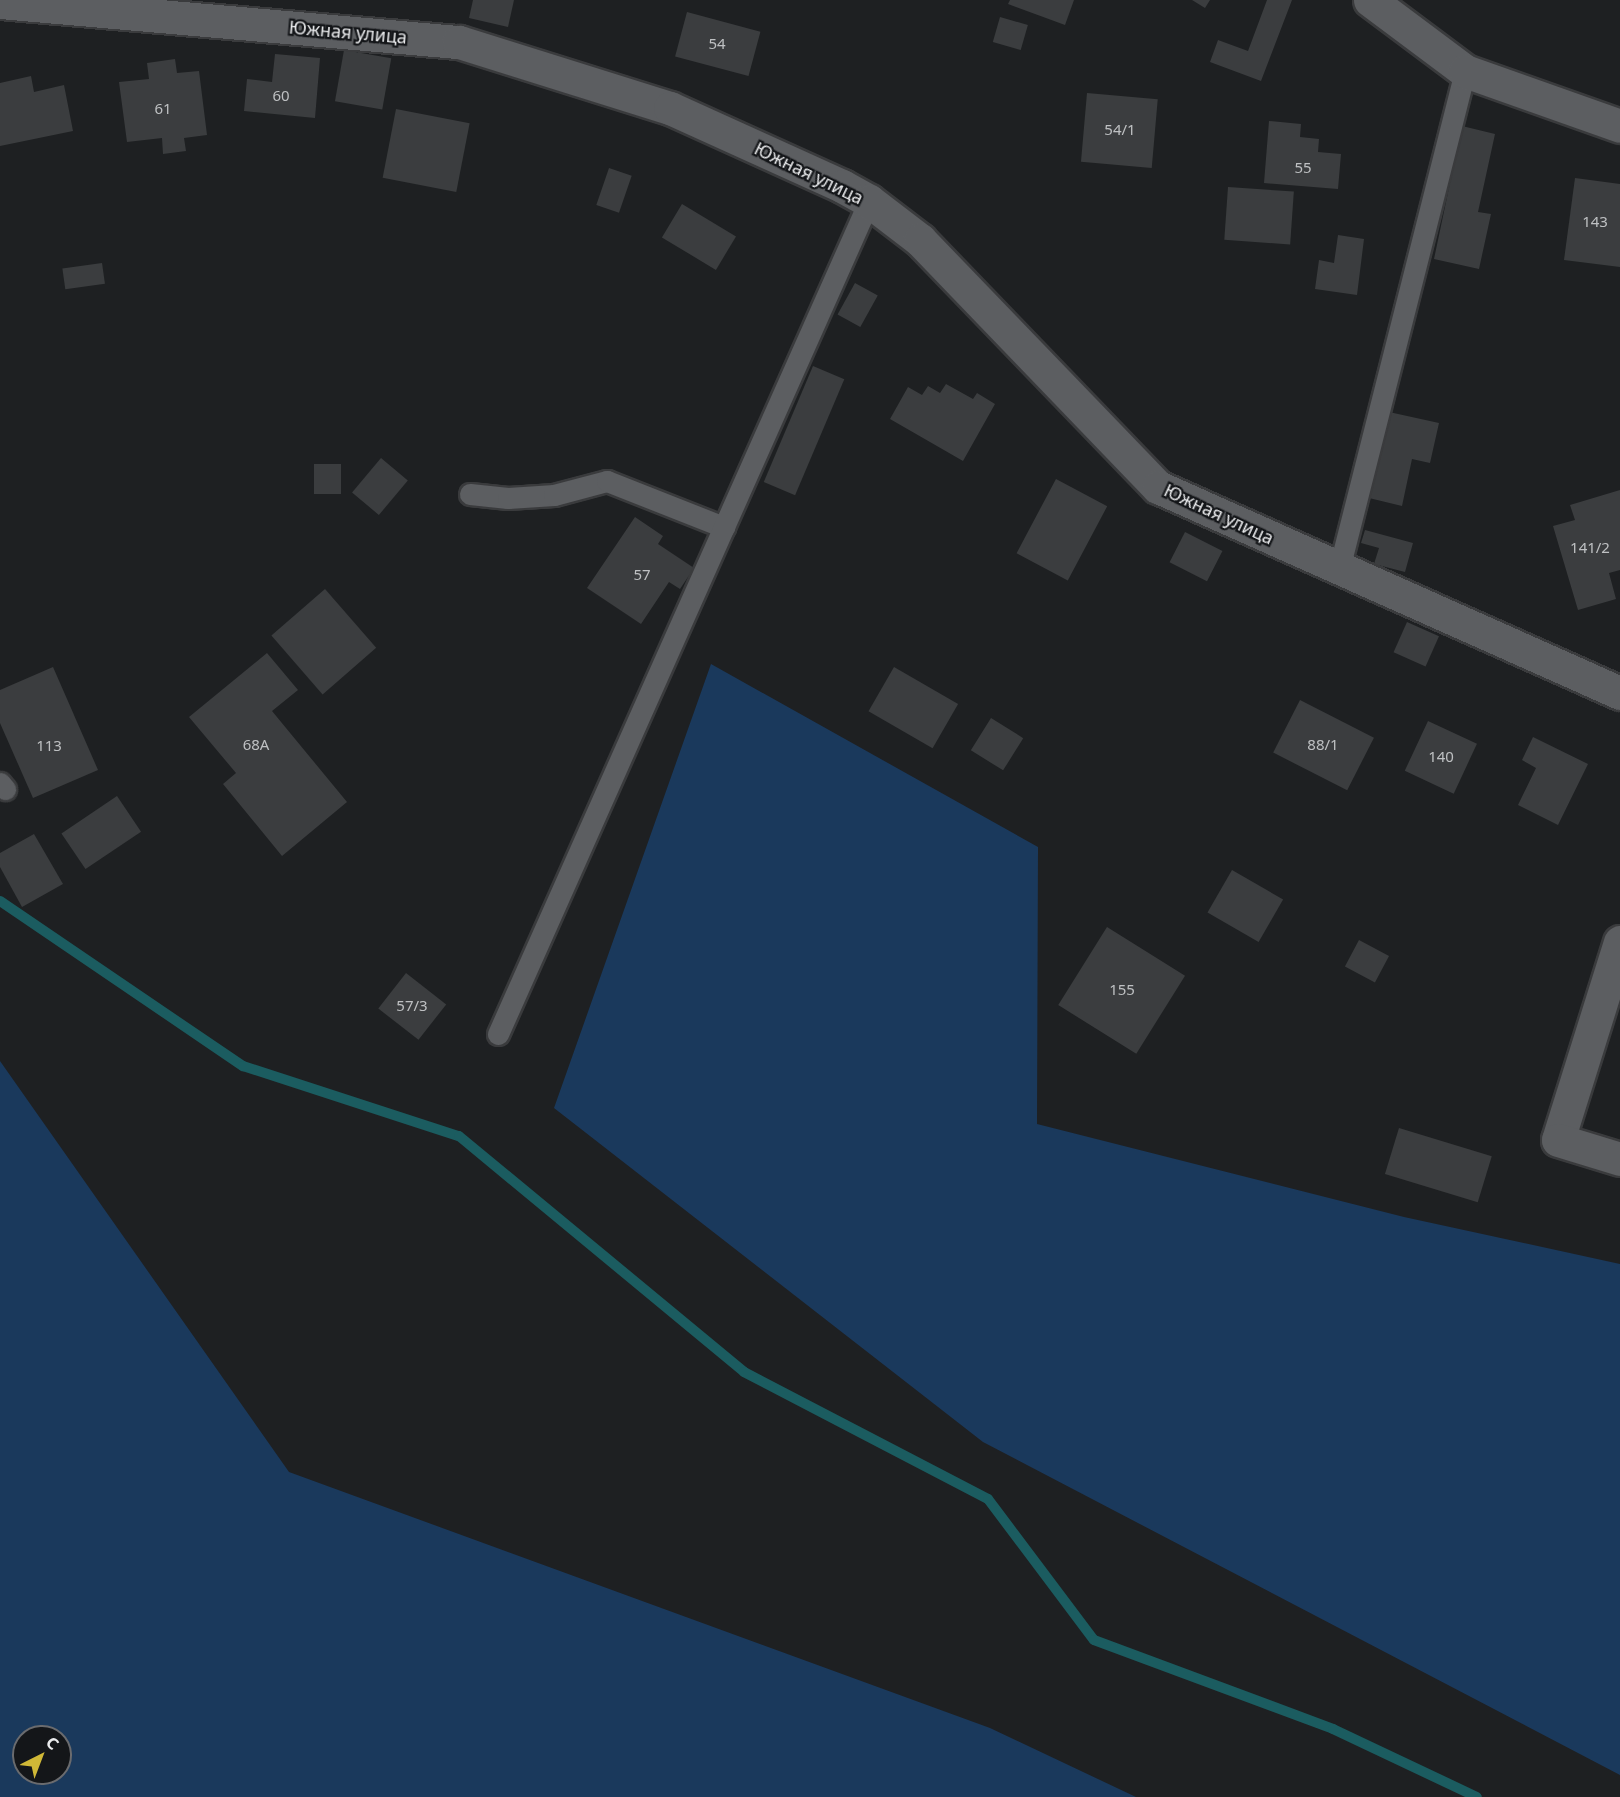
<!DOCTYPE html>
<html>
<head>
<meta charset="utf-8">
<style>
  body { margin:0 }
  #map { position:relative; width:1620px; height:1797px; overflow:hidden; background:#1e2022; font-family:"Noto Sans",sans-serif }
  div>[style] { position:absolute }
  .green>* { inset:0; background:#1a395c }
  .stream>* { height:10px; margin:-5px; padding:0 5px; transform-origin:5px; border-radius:5px; background:#1b5c60 }
  .building>* { inset:0; background:#3b3d3f; transform-origin:0 0 }
  .roads { filter:drop-shadow(2px 0 #3a3b3d) drop-shadow(-2px 0 #3a3b3d) drop-shadow(0 2px #3a3b3d) drop-shadow(0 -2px #3a3b3d) }
  .service>* { height:21px; margin:-10.5px; padding:0 10.5px; transform-origin:10.5px; border-radius:10.5px; background:#5c5e61 }
  .minor>* { height:33px; margin:-16.5px; padding:0 16.5px; transform-origin:16.5px; border-radius:16.5px; background:#5c5e61 }
  span { translate:-50% -50%; white-space:nowrap; text-align:center; line-height:1.15; -webkit-text-stroke:4.5px #141619; paint-order:stroke }
  .number-label { font-size:15px; color:#bec0c2 }
  .number-label span { -webkit-text-stroke-width:0 }
  .street-label { font-size:18px; color:#eaebed }
  .north { position:absolute; left:12px; top:1725px; width:60px; height:60px; box-sizing:border-box; background:#141619; border:2px solid #6a6b6e; border-radius:50%; rotate:42deg; font-size:16px; font-weight:700; line-height:24px; text-align:center; color:#eaebed }
  .north::after { content:''; display:block; margin:auto; width:21px; height:27px; background:#d0b837; clip-path:polygon(50% 0,100% 100%,50% 72%,0 100%) }
</style>
</head>
<body>
<div id="map">
  <div class="green">
    <i style="clip-path:polygon(711px 664px,1038px 847px,1037px 1124px,1404px 1217px,1620px 1264px,1620px 1775px,983px 1442px,554px 1108px)"></i>
    <i style="clip-path:polygon(evenodd,0 1061px,289px 1472px,990px 1728px,1136px 1797px,0 1797px,0 1061px,24px 1737px,60px 1737px,60px 1773px,24px 1773px,24px 1737px)"></i>
  </div>
  <div class="stream">
    <i style="left:0;top:901px;width:294px;rotate:34.2deg"></i>
    <i style="left:243px;top:1066px;width:227px;rotate:18deg"></i>
    <i style="left:459px;top:1136px;width:370px;rotate:39.6deg"></i>
    <i style="left:744px;top:1372px;width:275px;rotate:27.5deg"></i>
    <i style="left:988px;top:1499px;width:176px;rotate:53.1deg"></i>
    <i style="left:1094px;top:1640px;width:255px;rotate:20.4deg"></i>
    <i style="left:1333px;top:1729px;width:159px;rotate:25.3deg"></i>
  </div>
  <div class="building">
    <i style="clip-path:polygon(473px 0,514px 0,508px 27px,469px 18px)"></i>
    <i style="clip-path:polygon(1010px 0,1074px 0,1065px 25px,1008px 4px)"></i>
    <i style="clip-path:polygon(1192px 0,1210px 0,1205px 8px)"></i>
    <i style="clip-path:polygon(1267px 0,1292px 0,1261px 81px,1210px 62px,1218px 40px,1248px 51px)"></i>
    <i style="left:687px;top:12px;width:76px;height:46px;rotate:15deg"></i>
    <i style="left:1000px;top:17px;width:29px;height:26px;rotate:16deg"></i>
    <i style="left:344px;top:50px;width:48px;height:52px;rotate:10deg"></i>
    <i style="clip-path:polygon(275px 54px,320px 58px,315px 118px,244px 111px,247px 79px,272px 82px)"></i>
    <i style="clip-path:polygon(175px 59px,177px 73px,199px 71px,207px 135px,184px 138px,186px 151px,163px 154px,162px 138px,127px 142px,119px 82px,149px 79px,147px 63px)"></i>
    <i style="clip-path:polygon(31px 76px,34px 92px,64px 85px,73px 131px,0 146px,0 83px)"></i>
    <i style="left:1087px;top:93px;width:71px;height:69px;rotate:5deg"></i>
    <i style="left:396px;top:109px;width:75px;height:70px;rotate:11deg"></i>
    <i style="clip-path:polygon(1269px 121px,1301px 124px,1300px 137px,1319px 139px,1318px 152px,1341px 154px,1338px 189px,1264px 183px)"></i>
    <i style="clip-path:polygon(1462px 126px,1495px 134px,1478px 212px,1491px 214px,1479px 269px,1434px 259px)"></i>
    <i style="left:609px;top:168px;width:24px;height:39px;rotate:19deg"></i>
    <i style="clip-path:polygon(1575px 178px,1620px 184px,1620px 267px,1564px 260px)"></i>
    <i style="left:1228px;top:187px;width:66px;height:53px;rotate:4deg"></i>
    <i style="left:682px;top:204px;width:63px;height:39px;rotate:31deg"></i>
    <i style="clip-path:polygon(1338px 235px,1364px 239px,1357px 295px,1315px 289px,1319px 260px,1334px 263px)"></i>
    <i style="left:102px;top:263px;width:21px;height:40px;rotate:82deg"></i>
    <i style="left:855px;top:283px;width:26px;height:36px;rotate:29deg"></i>
    <i style="left:813px;top:366px;width:34px;height:126px;rotate:23deg"></i>
    <i style="clip-path:polygon(946px 384px,973px 399px,977px 393px,995px 404px,963px 461px,890px 419px,908px 387px,922px 395px,928px 386px,940px 393px)"></i>
    <i style="clip-path:polygon(1389px 412px,1439px 423px,1430px 463px,1412px 459px,1402px 506px,1369px 498px)"></i>
    <i style="left:381px;top:458px;width:35px;height:45px;rotate:40deg"></i>
    <i style="left:314px;top:464px;width:27px;height:30px"></i>
    <i style="left:1056px;top:479px;width:58px;height:84px;rotate:28deg"></i>
    <i style="clip-path:polygon(1620px 490px,1620px 570px,1609px 573px,1616px 599px,1578px 610px,1553px 526px,1575px 520px,1570px 505px)"></i>
    <i style="clip-path:polygon(635px 517px,663px 536px,658px 544px,694px 568px,680px 589px,669px 582px,641px 624px,587px 588px)"></i>
    <i style="clip-path:polygon(1365px 530px,1413px 543px,1405px 572px,1374px 564px,1379px 548px,1361px 543px)"></i>
    <i style="left:1185px;top:532px;width:42px;height:34px;rotate:27deg"></i>
    <i style="left:325px;top:589px;width:78px;height:71px;rotate:49deg"></i>
    <i style="left:1407px;top:622px;width:35px;height:33px;rotate:24deg"></i>
    <i style="clip-path:polygon(267px 653px,298px 690px,272px 711px,347px 802px,282px 856px,223px 784px,236px 773px,189px 717px)"></i>
    <i style="clip-path:polygon(53px 667px,98px 770px,33px 798px,0 723px,0 690px)"></i>
    <i style="left:894px;top:667px;width:74px;height:51px;rotate:30deg"></i>
    <i style="left:1300px;top:700px;width:83px;height:59px;rotate:27deg"></i>
    <i style="left:991px;top:718px;width:38px;height:38px;rotate:32deg"></i>
    <i style="left:1428px;top:721px;width:54px;height:55px;rotate:25deg"></i>
    <i style="clip-path:polygon(1533px 737px,1588px 764px,1558px 825px,1518px 805px,1536px 768px,1522px 760px)"></i>
    <i style="left:117px;top:796px;width:43px;height:67px;rotate:56deg"></i>
    <i style="clip-path:polygon(34px 834px,63px 884px,22px 907px,0 867px,0 853px)"></i>
    <i style="left:1232px;top:870px;width:59px;height:49px;rotate:30deg"></i>
    <i style="left:1107px;top:927px;width:92px;height:92px;rotate:32deg"></i>
    <i style="left:1359px;top:940px;width:34px;height:30px;rotate:28deg"></i>
    <i style="left:406px;top:973px;width:51px;height:45px;rotate:38deg"></i>
    <i style="left:1399px;top:1128px;width:97px;height:48px;rotate:17deg"></i>
  </div>
  <div class="roads">
    <div class="service">
      <i style="left:470px;top:494px;width:38px;rotate:6deg"></i>
      <i style="left:508px;top:498px;width:46px;rotate:-3.7deg"></i>
      <i style="left:554px;top:495px;width:55px;rotate:-14.8deg"></i>
      <i style="left:607px;top:481px;width:126px;rotate:21.5deg"></i>
      <i style="left:1339px;top:569px;width:514px;rotate:-75.8deg"></i>
      <i style="left:0;top:783px;width:8px;rotate:50deg"></i>
      <i style="left:498px;top:1034px;width:912px;rotate:-65.99deg"></i>
    </div>
    <div class="minor">
      <i style="left:1370px;top:0;width:119px;rotate:36.8deg"></i>
      <i style="left:1465px;top:71px;width:164px;rotate:19.5deg"></i>
      <i style="left:0;top:2px;width:461px;rotate:5deg"></i>
      <i style="left:459px;top:42px;width:221px;rotate:17.4deg"></i>
      <i style="left:670px;top:108px;width:189px;rotate:24.4deg"></i>
      <i style="left:842px;top:186px;width:31px;rotate:29deg"></i>
      <i style="left:869px;top:201px;width:64px;rotate:37.4deg"></i>
      <i style="left:920px;top:240px;width:343px;rotate:46.1deg"></i>
      <i style="left:1158px;top:487px;width:506px;rotate:24.03deg"></i>
      <i style="left:1620px;top:942px;width:207px;rotate:107.4deg"></i>
      <i style="left:1558px;top:1140px;width:65px;rotate:17deg"></i>
    </div>
  </div>
  <div class="number-label">
    <span style="left:717px;top:44px">54</span>
    <span style="left:281px;top:96px">60</span>
    <span style="left:163px;top:109px">61</span>
    <span style="left:1120px;top:130px">54/1</span>
    <span style="left:1303px;top:168px">55</span>
    <span style="left:1595px;top:222px">143</span>
    <span style="left:1590px;top:548px">141/2</span>
    <span style="left:642px;top:575px">57</span>
    <span style="left:256px;top:745px">68А</span>
    <span style="left:1323px;top:745px">88/1</span>
    <span style="left:49px;top:746px">113</span>
    <span style="left:1441px;top:757px">140</span>
    <span style="left:1122px;top:990px">155</span>
    <span style="left:412px;top:1006px">57/3</span>
  </div>
  <div class="street-label">
    <span style="left:348px;top:32px;rotate:5deg">Южная улица</span>
    <span style="left:809px;top:173px;rotate:26deg">Южная улица</span>
    <span style="left:1219px;top:514px;rotate:25deg">Южная улица</span>
  </div>
  <div class="north">С</div>
</div>
</body>
</html>
